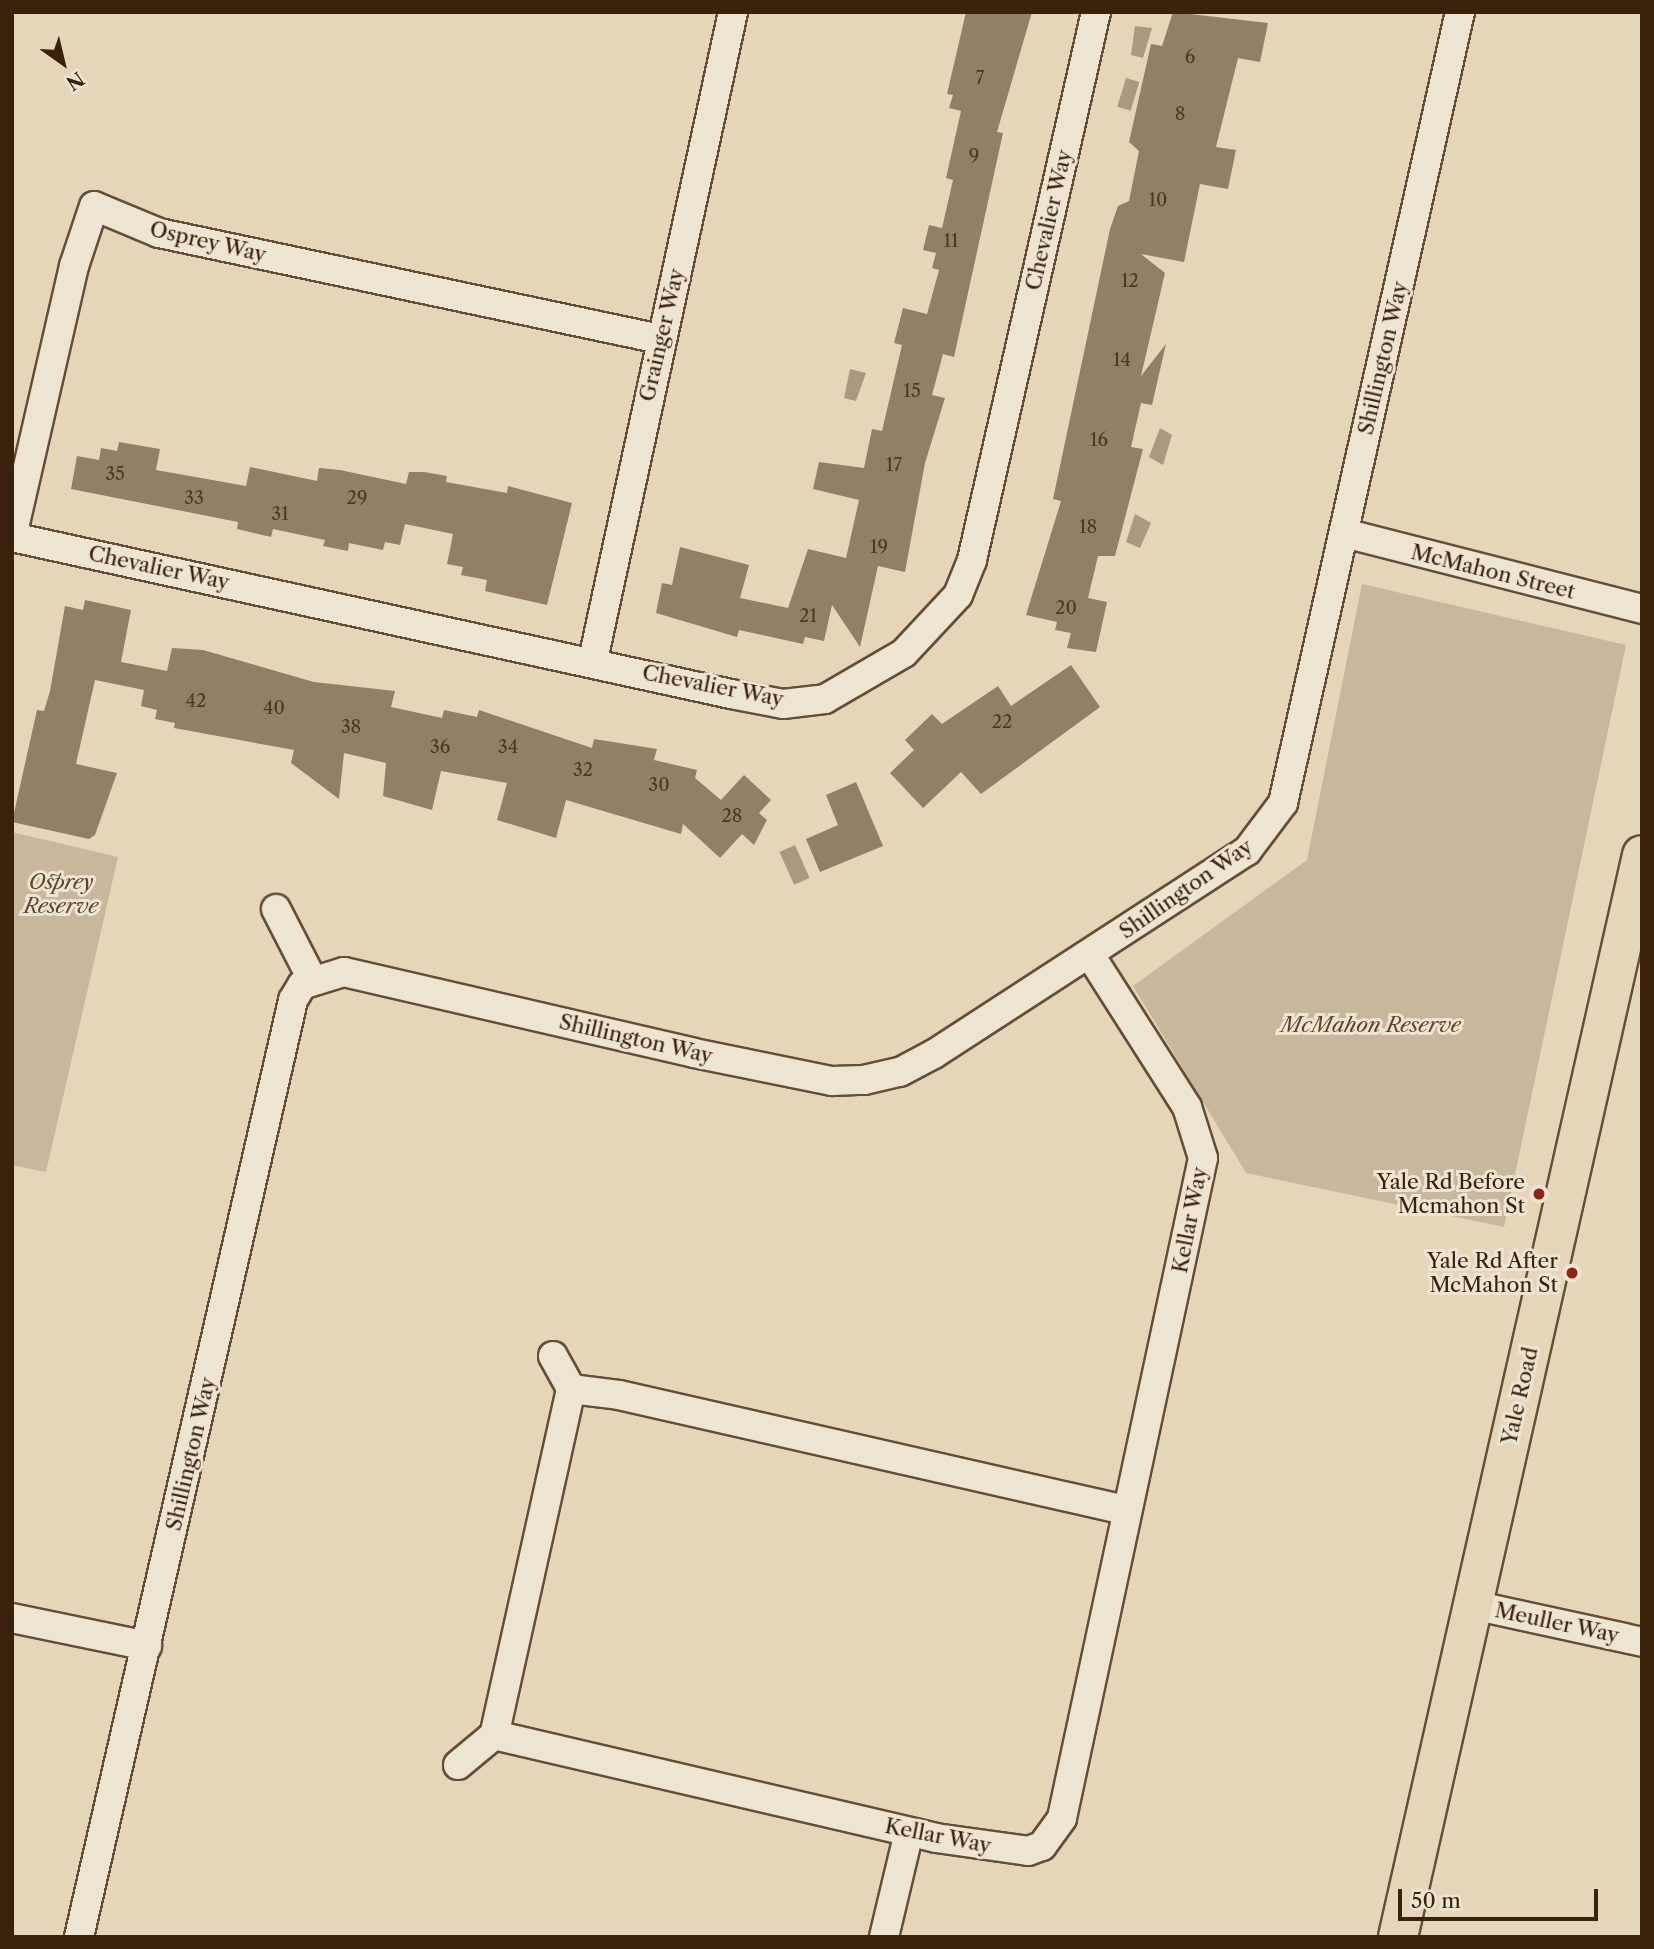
<!DOCTYPE html>
<html>
<head>
<meta charset="utf-8">
<style>
  body { margin:0 }
  #map { position:relative; width:1654px; height:1949px; overflow:hidden; background:#e5d6ba; font-family:"Libre Caslon Text",serif }
  div>[style] { position:absolute }
  .green>* { inset:0; background:#c8b79c }
  .water>* { inset:0; background:#ab987e; transform-origin:0 0 }
  .building>* { inset:0; background:#927f66 }
  .roads { filter:drop-shadow(2px 0 #644e37) drop-shadow(-2px 0 #644e37) drop-shadow(0 2px #644e37) drop-shadow(0 -2px #644e37) }
  .street>* { height:28px; margin:-14px; padding:0 14px; transform-origin:14px; border-radius:14px; background:#eee4d2 }
  .primary>* { height:38px; margin:-19px; padding:0 19px; transform-origin:19px; border-radius:19px; background:#e5d6ba }
  .dots>* { width:19px; height:19px; translate:-50% -50%; box-sizing:border-box; border:4px solid #eee4d2; border-radius:50% }
  span { translate:-50% -50%; white-space:nowrap; text-align:center; line-height:1.15; -webkit-text-stroke:6px #eee4d2; paint-order:stroke }
  .number-label { font-size:18px; color:#4f3822 }
  .number-label span { -webkit-text-stroke-width:0 }
  .street-label { font-size:21px; color:#39210b }
  .park-label { font-size:21px; color:#5d462f; font-style:italic }
  .poi-label { font-size:21px; color:#39210b }
  .right { translate:-100% -50%; text-align:right }
  .frame { position:absolute; inset:0; border:14px solid #39210b; pointer-events:none }
  .north { position:absolute; left:28px; top:28px; width:70px; height:70px; -webkit-text-stroke:5px #eee4d2; paint-order:stroke; rotate:146deg; font-size:19px; font-weight:700; line-height:28px; text-align:center; color:#39210b }
  .north::after { content:''; display:block; margin:auto; width:24px; height:32px; background:#39210b; clip-path:polygon(50% 0,100% 100%,50% 72%,0 100%) }
  .scale { position:absolute; left:1398px; top:1889px; width:200px; height:32px; box-sizing:border-box; border:4px solid #39210b; border-top:0; padding-left:9px; font-size:21px; line-height:24px; white-space:nowrap; color:#39210b; -webkit-text-stroke:5px #eee4d2; paint-order:stroke }
</style>
</head>
<body>
<div id="map">
  <div class="green">
    <i style="clip-path:polygon(1362px 584px,1626px 645px,1504px 1227px,1246px 1173px,1133px 986px,1307px 860px)"></i>
    <i style="clip-path:polygon(12px 832px,118px 857px,46px 1172px,12px 1165px)"></i>
  </div>
  <div class="water">
    <i style="clip-path:polygon(1135px 26px,1152px 28px,1143px 58px,1131px 55px)"></i>
    <i style="left:1126px;top:78px;width:14px;height:30px;rotate:17deg"></i>
    <i style="clip-path:polygon(850px 369px,866px 373px,856px 401px,844px 398px)"></i>
    <i style="clip-path:polygon(1160px 428px,1172px 435px,1163px 465px,1149px 457px)"></i>
    <i style="clip-path:polygon(1135px 514px,1151px 523px,1140px 548px,1126px 542px)"></i>
    <i style="left:795px;top:845px;width:36px;height:17px;rotate:66deg"></i>
  </div>
  <div class="building">
    <i style="clip-path:polygon(966px 12px,1032px 12px,997px 132px,1003px 133px,954px 357px,943px 354px,932px 395px,945px 398px,925px 463px,905px 572px,878px 566px,860px 647px,832px 605px,824px 641px,805px 637px,803px 644px,739px 630px,737px 637px,656px 613px,662px 583px,672px 585px,680px 547px,749px 565px,740px 598px,788px 608px,808px 549px,846px 558px,859px 500px,813px 489px,819px 462px,864px 468px,872px 429px,882px 431px,902px 345px,894px 343px,903px 308px,927px 314px,939px 270px,932px 268px,936px 253px,923px 250px,929px 225px,942px 228px,953px 180px,946px 178px,961px 111px,949px 108px,953px 95px,947px 94px)"></i>
    <i style="clip-path:polygon(1173px 12px,1268px 23px,1260px 62px,1238px 58px,1216px 147px,1236px 150px,1228px 189px,1200px 184px,1184px 262px,1141px 254px,1165px 273px,1141px 376px,1166px 344px,1152px 405px,1141px 403px,1131px 447px,1143px 449px,1115px 556px,1098px 556px,1088px 598px,1107px 602px,1096px 652px,1067px 648px,1071px 633px,1055px 630px,1057px 622px,1026px 615px,1061px 501px,1053px 499px,1110px 229px,1118px 206px,1129px 201px,1139px 151px,1129px 142px,1151px 44px,1162px 46px)"></i>
    <i style="clip-path:polygon(119px 442px,160px 449px,156px 470px,246px 486px,250px 467px,317px 481px,319px 468px,340px 470px,406px 484px,409px 472px,424px 472px,447px 476px,446px 482px,507px 493px,508px 486px,572px 503px,547px 605px,485px 591px,487px 580px,461px 575px,463px 567px,447px 564px,453px 534px,405px 524px,400px 545px,385px 542px,383px 550px,349px 543px,348px 551px,323px 546px,325px 540px,273px 529px,271px 537px,237px 529px,238px 522px,71px 489px,77px 456px,99px 460px,101px 448px,117px 451px)"></i>
    <i style="clip-path:polygon(85px 600px,131px 610px,121px 662px,167px 671px,172px 648px,203px 650px,314px 682px,395px 691px,391px 707px,442px 718px,444px 710px,477px 717px,479px 710px,592px 748px,594px 739px,657px 749px,654px 760px,697px 770px,695px 778px,721px 800px,744px 775px,771px 800px,759px 813px,767px 820px,754px 845px,742px 834px,720px 858px,683px 824px,681px 834px,566px 800px,556px 838px,497px 820px,507px 783px,441px 771px,432px 810px,383px 796px,386px 763px,344px 753px,339px 799px,291px 763px,294px 750px,174px 728px,175px 723px,155px 719px,157px 710px,141px 706px,144px 690px,95px 680px,76px 764px,117px 773px,95px 835px,89px 839px,12px 822px,37px 710px,44px 711px,50px 691px,65px 606px,83px 610px)"></i>
    <i style="clip-path:polygon(1071px 665px,1100px 707px,981px 794px,961px 772px,923px 808px,890px 773px,914px 750px,905px 740px,932px 714px,942px 724px,998px 686px,1011px 706px)"></i>
    <i style="clip-path:polygon(856px 782px,883px 846px,820px 872px,806px 839px,838px 825px,826px 795px)"></i>
  </div>
  <div class="roads">
    <div class="street">
      <i style="left:660px;top:339px;width:512px;rotate:-168.05deg"></i>
      <i style="left:159px;top:233px;width:70px;rotate:-157.4deg"></i>
      <i style="left:94px;top:206px;width:63px;rotate:108.4deg"></i>
      <i style="left:74px;top:266px;width:278px;rotate:102.9deg"></i>
      <i style="left:12px;top:537px;width:736px;rotate:12.32deg"></i>
      <i style="left:731px;top:694px;width:53px;rotate:10.9deg"></i>
      <i style="left:783px;top:704px;width:42px;rotate:-6.8deg"></i>
      <i style="left:825px;top:699px;width:91px;rotate:-30.2deg"></i>
      <i style="left:904px;top:653px;width:79px;rotate:-47deg"></i>
      <i style="left:958px;top:595px;width:38px;rotate:-68deg"></i>
      <i style="left:972px;top:560px;width:562px;rotate:-77.25deg"></i>
      <i style="left:1344px;top:533px;width:308px;rotate:14.3deg"></i>
      <i style="left:593px;top:660px;width:663px;rotate:-77.81deg"></i>
      <i style="left:276px;top:909px;width:76px;rotate:62.8deg"></i>
      <i style="left:553px;top:1356px;width:38px;rotate:61deg"></i>
      <i style="left:571px;top:1389px;width:354px;rotate:102.5deg"></i>
      <i style="left:494px;top:1735px;width:454px;rotate:13.1deg"></i>
      <i style="left:936px;top:1838px;width:93px;rotate:8deg"></i>
      <i style="left:1028px;top:1851px;width:15px;rotate:-20deg"></i>
      <i style="left:1042px;top:1846px;width:34px;rotate:-54deg"></i>
      <i style="left:1062px;top:1818px;width:675px;rotate:-77.94deg"></i>
      <i style="left:1203px;top:1158px;width:53px;rotate:-107.4deg"></i>
      <i style="left:1187px;top:1107px;width:180px;rotate:-122.5deg"></i>
      <i style="left:571px;top:1389px;width:48px;rotate:7.1deg"></i>
      <i style="left:619px;top:1395px;width:519px;rotate:12.8deg"></i>
      <i style="left:1473px;top:1605px;width:173px;rotate:12.3deg"></i>
      <i style="left:12px;top:1618px;width:138px;rotate:11.7deg"></i>
      <i style="left:458px;top:1765px;width:47px;rotate:-39.8deg"></i>
      <i style="left:79px;top:1937px;width:961px;rotate:-77.13deg"></i>
      <i style="left:293px;top:1000px;width:17px;rotate:-59deg"></i>
      <i style="left:302px;top:985px;width:44px;rotate:-17.2deg"></i>
      <i style="left:344px;top:972px;width:359px;rotate:13deg"></i>
      <i style="left:694px;top:1053px;width:141px;rotate:11.5deg"></i>
      <i style="left:832px;top:1081px;width:32px;rotate:-2deg"></i>
      <i style="left:864px;top:1080px;width:37px;rotate:-13deg"></i>
      <i style="left:900px;top:1072px;width:38px;rotate:-28deg"></i>
      <i style="left:934px;top:1054px;width:373px;rotate:-33deg"></i>
      <i style="left:1247px;top:851px;width:60px;rotate:-53.1deg"></i>
      <i style="left:1283px;top:803px;width:811px;rotate:-77.39deg"></i>
      <i style="left:884px;top:1937px;width:108px;rotate:-76.6deg"></i>
    </div>
    <div class="primary">
      <i style="left:1398px;top:1937px;width:1109px;rotate:-77.29deg"></i>
    </div>
  </div>
  <div class="dots">
    <i style="left:1539px;top:1194px;background:#8f2418"></i>
    <i style="left:1572px;top:1273px;background:#8f2418"></i>
  </div>
  <div class="number-label">
    <span style="left:1190px;top:57px">6</span>
    <span style="left:980px;top:78px">7</span>
    <span style="left:1180px;top:114px">8</span>
    <span style="left:974px;top:156px">9</span>
    <span style="left:1158px;top:200px">10</span>
    <span style="left:951px;top:241px">11</span>
    <span style="left:1130px;top:281px">12</span>
    <span style="left:1122px;top:360px">14</span>
    <span style="left:912px;top:391px">15</span>
    <span style="left:1099px;top:440px">16</span>
    <span style="left:894px;top:465px">17</span>
    <span style="left:115px;top:474px">35</span>
    <span style="left:194px;top:498px">33</span>
    <span style="left:357px;top:498px">29</span>
    <span style="left:280px;top:514px">31</span>
    <span style="left:1088px;top:527px">18</span>
    <span style="left:879px;top:547px">19</span>
    <span style="left:1066px;top:608px">20</span>
    <span style="left:808px;top:616px">21</span>
    <span style="left:196px;top:701px">42</span>
    <span style="left:274px;top:708px">40</span>
    <span style="left:1002px;top:722px">22</span>
    <span style="left:351px;top:727px">38</span>
    <span style="left:440px;top:747px">36</span>
    <span style="left:508px;top:747px">34</span>
    <span style="left:583px;top:770px">32</span>
    <span style="left:659px;top:785px">30</span>
    <span style="left:732px;top:816px">28</span>
  </div>
  <div class="street-label">
    <span style="left:1049px;top:220px;rotate:-77deg">Chevalier Way</span>
    <span style="left:208px;top:242px;rotate:13deg">Osprey Way</span>
    <span style="left:662px;top:335px;rotate:-77deg">Grainger Way</span>
    <span style="left:1383px;top:358px;rotate:-77deg">Shillington Way</span>
    <span style="left:159px;top:568px;rotate:12deg">Chevalier Way</span>
    <span style="left:1493px;top:572px;rotate:14deg">McMahon Street</span>
    <span style="left:713px;top:686px;rotate:11deg">Chevalier Way</span>
    <span style="left:1186px;top:889px;rotate:-35deg">Shillington Way</span>
    <span style="left:636px;top:1039px;rotate:13deg">Shillington Way</span>
    <span style="left:1190px;top:1220px;rotate:-79deg">Kellar Way</span>
    <span style="left:1520px;top:1396px;rotate:-77deg">Yale Road</span>
    <span style="left:191px;top:1454px;rotate:-77deg">Shillington Way</span>
    <span style="left:1557px;top:1623px;rotate:12deg">Meuller Way</span>
    <span style="left:938px;top:1836px;rotate:11deg">Kellar Way</span>
  </div>
  <div class="park-label">
    <span style="left:61px;top:894px">Osprey<br>Reserve</span>
    <span style="left:1371px;top:1025px">McMahon Reserve</span>
  </div>
  <div class="poi-label">
    <span class="right" style="left:1525px;top:1194px">Yale Rd Before<br>Mcmahon St</span>
    <span class="right" style="left:1558px;top:1273px">Yale Rd After<br>McMahon St</span>
  </div>
  <div class="frame"></div>
  <div class="north">N</div>
  <div class="scale">50 m</div>
</div>
</body>
</html>
